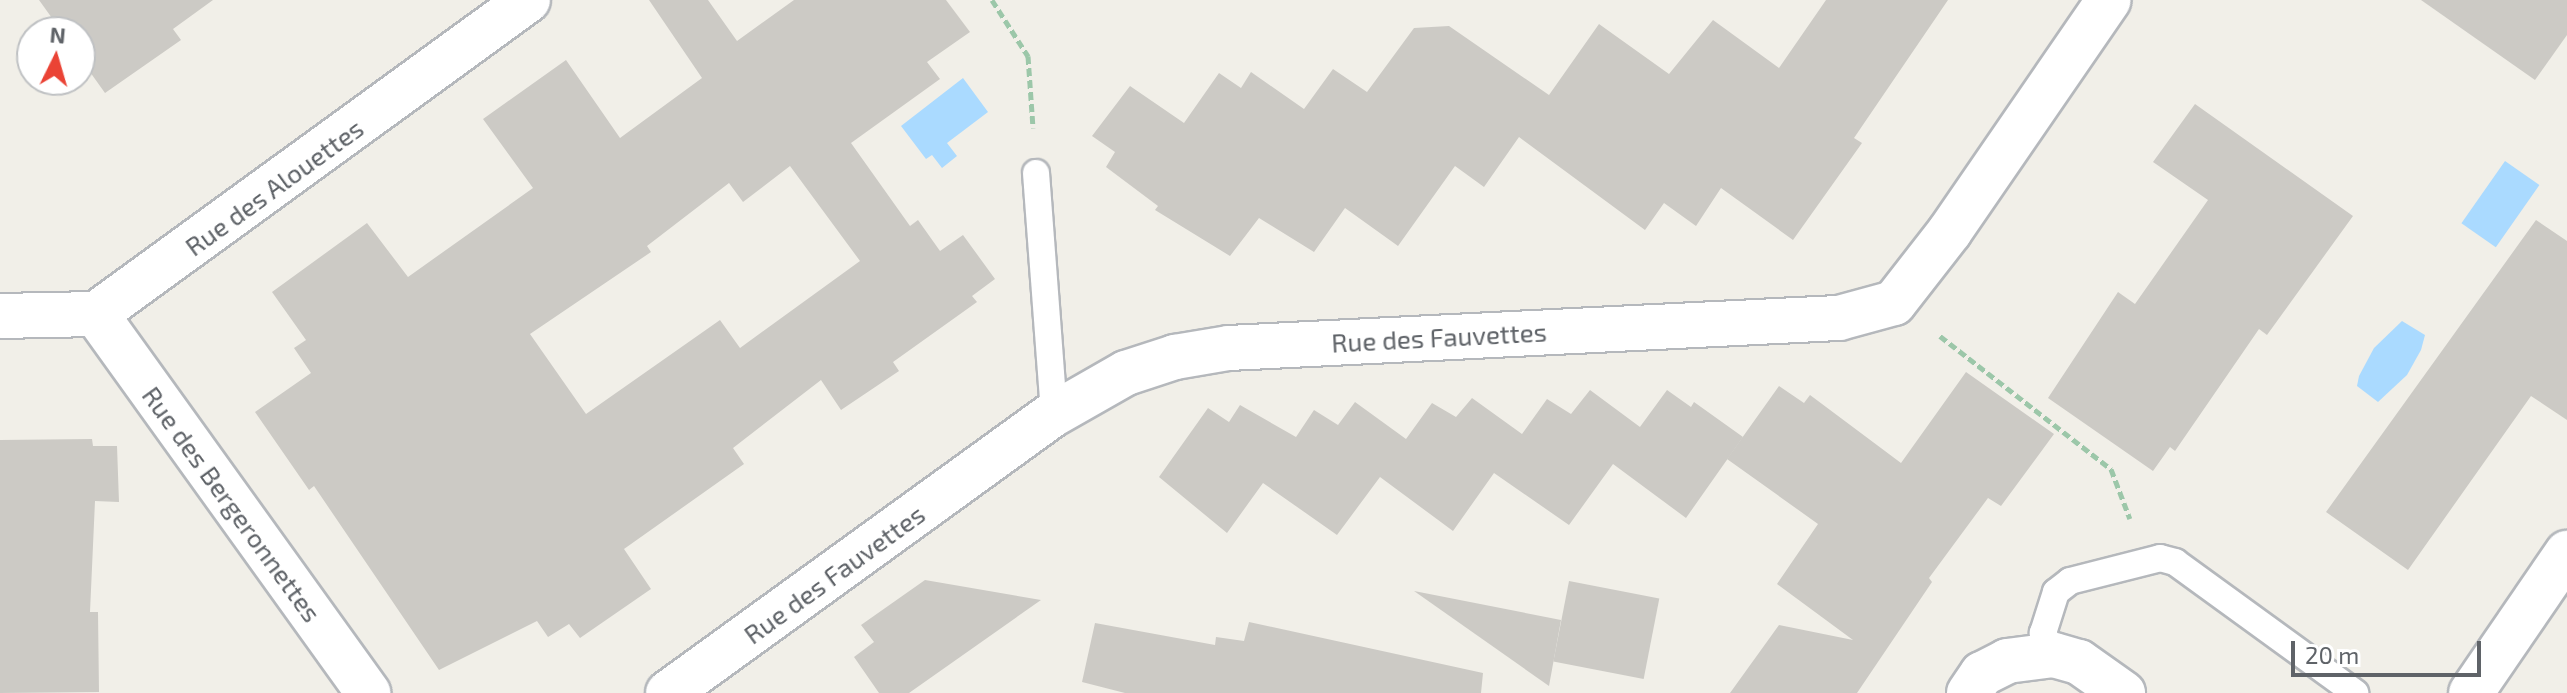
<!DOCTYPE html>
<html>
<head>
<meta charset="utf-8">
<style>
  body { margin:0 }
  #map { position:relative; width:2567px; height:693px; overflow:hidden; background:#f1efe8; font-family:"Exo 2",sans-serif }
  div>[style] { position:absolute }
  .water>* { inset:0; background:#aadaff; transform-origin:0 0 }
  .building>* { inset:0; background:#cccac5; transform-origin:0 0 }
  .path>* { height:5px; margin-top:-2.5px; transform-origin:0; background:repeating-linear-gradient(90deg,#9cc7a9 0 8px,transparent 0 12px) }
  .roads { filter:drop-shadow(2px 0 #b5b8bc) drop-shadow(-2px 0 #b5b8bc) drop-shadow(0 2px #b5b8bc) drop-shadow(0 -2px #b5b8bc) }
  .service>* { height:26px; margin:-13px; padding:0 13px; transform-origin:13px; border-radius:13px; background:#fff }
  .minor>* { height:44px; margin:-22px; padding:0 22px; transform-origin:22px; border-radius:22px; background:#fff }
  span { translate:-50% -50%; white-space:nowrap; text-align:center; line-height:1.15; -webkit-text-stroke:8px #fff; paint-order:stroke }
  .street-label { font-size:26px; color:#5f6368 }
  .north { position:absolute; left:16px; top:16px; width:80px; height:80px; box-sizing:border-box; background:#fff; border:2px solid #bfc1c3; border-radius:50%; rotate:5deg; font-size:22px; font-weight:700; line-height:32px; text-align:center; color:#5f6368 }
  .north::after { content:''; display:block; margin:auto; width:28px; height:36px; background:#ea4335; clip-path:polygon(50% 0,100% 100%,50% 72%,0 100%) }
  .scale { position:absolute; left:2291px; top:641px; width:190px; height:36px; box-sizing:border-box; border:4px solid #5f6368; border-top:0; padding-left:10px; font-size:24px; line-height:28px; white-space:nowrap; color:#5f6368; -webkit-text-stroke:6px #fff; paint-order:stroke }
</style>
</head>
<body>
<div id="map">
  <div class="water">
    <i style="clip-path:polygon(963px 78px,988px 112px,947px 143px,957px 156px,942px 168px,932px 155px,926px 159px,901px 126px)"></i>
    <i style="left:2505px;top:161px;width:42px;height:76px;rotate:35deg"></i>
    <i style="clip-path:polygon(2402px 321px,2425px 335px,2421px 350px,2407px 375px,2378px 402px,2357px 386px,2359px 376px,2374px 348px)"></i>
  </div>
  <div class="building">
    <i style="clip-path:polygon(39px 0,213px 0,173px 29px,181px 40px,105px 93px,80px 58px,80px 32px,62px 32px)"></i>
    <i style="clip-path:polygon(evenodd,649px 0,708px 0,737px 41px,794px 0,946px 0,970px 32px,927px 62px,940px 79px,851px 143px,910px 226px,918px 220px,940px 251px,963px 235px,995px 279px,972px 296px,977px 302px,893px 362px,899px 371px,841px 410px,821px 380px,733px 448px,744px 464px,624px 549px,651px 589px,580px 638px,569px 624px,548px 637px,537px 621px,439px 670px,314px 486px,309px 490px,255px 412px,311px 373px,294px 348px,306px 340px,272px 292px,367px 223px,408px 277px,533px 188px,483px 119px,566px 60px,620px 138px,702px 78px,649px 0,790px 166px,860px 261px,740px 348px,720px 320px,586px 414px,530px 334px,651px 252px,647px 246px,729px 183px,743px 202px,790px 166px)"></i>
    <i style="clip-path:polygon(1826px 0,1948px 0,1854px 138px,1862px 143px,1793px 240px,1721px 188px,1696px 226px,1664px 203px,1645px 230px,1519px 137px,1484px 187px,1455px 166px,1398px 246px,1345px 208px,1314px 252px,1259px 218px,1230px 256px,1155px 210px,1158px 206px,1106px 167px,1115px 152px,1092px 136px,1130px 86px,1184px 123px,1219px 73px,1241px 88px,1251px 72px,1304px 109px,1333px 69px,1367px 92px,1414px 28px,1449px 26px,1549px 95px,1599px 24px,1669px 74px,1713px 20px,1779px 68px)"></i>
    <i style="clip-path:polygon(2421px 0,2567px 0,2567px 35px,2535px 80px)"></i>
    <i style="clip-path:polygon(2195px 104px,2353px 216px,2267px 335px,2259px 329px,2175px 451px,2170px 447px,2153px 471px,2048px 398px,2118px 292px,2135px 304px,2208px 200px,2153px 162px)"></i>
    <i style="clip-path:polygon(2536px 220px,2567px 241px,2567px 420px,2531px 396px,2408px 570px,2326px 512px)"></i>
    <i style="clip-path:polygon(1966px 372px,2054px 434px,2001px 506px,1988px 498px,1929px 578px,1932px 582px,1857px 693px,1730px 693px,1779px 625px,1853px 640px,1777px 584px,1818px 524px,1727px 459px,1779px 386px,1804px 403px,1810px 395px,1901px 463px)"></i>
    <i style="clip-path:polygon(1590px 390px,1640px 427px,1626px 446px,1667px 390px,1691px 407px,1694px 402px,1743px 437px,1686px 518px,1613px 464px,1569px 525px,1494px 473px,1453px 531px,1380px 477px,1337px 535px,1263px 483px,1227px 533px,1159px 477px,1208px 408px,1229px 422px,1240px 405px,1296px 437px,1314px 410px,1338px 425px,1355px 402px,1406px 439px,1432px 403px,1456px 417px,1472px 398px,1522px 434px,1547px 399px,1571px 414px)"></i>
    <i style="clip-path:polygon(92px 439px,93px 446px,117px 446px,119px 502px,95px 501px,90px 612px,98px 612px,99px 692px,0 693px,0 440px)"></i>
    <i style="clip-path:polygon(925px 580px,1041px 600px,909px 693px,879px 693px,854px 657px,874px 642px,861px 625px)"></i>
    <i style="left:1569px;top:581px;width:92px;height:82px;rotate:11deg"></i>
    <i style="clip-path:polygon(1414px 591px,1561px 620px,1549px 686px)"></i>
    <i style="clip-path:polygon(1249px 622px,1483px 673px,1481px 693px,1125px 693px,1082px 682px,1095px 623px,1215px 645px,1216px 637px,1244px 641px)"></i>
  </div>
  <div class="path">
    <i style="left:992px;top:0;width:67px;rotate:57.3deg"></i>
    <i style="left:1028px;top:56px;width:72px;rotate:86deg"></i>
    <i style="left:1940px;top:336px;width:217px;rotate:37.9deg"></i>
    <i style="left:2111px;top:469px;width:53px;rotate:69.2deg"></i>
  </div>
  <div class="roads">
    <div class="service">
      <i style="left:1036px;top:173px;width:242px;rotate:85.7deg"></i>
      <i style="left:2054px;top:655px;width:25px;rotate:-117deg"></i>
      <i style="left:2043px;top:633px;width:43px;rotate:-72.4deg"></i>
      <i style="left:2056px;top:592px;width:18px;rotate:-38deg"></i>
      <i style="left:2070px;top:581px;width:93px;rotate:-14.3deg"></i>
      <i style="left:2160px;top:558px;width:16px;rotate:15deg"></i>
      <i style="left:2175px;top:562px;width:223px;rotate:36deg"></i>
    </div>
    <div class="minor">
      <i style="left:96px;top:314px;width:467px;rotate:54.3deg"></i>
      <i style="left:0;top:316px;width:96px;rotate:-1.2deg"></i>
      <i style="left:96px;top:314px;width:534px;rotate:-36.01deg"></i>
      <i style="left:668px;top:693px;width:476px;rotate:-35.9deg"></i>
      <i style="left:1054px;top:414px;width:83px;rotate:-29.7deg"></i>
      <i style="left:1126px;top:373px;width:52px;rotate:-18.1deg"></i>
      <i style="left:1175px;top:357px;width:55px;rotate:-9.5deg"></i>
      <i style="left:1229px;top:348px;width:611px;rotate:-2.82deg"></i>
      <i style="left:1839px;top:318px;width:57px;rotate:-15.3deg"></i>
      <i style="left:1894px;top:303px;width:91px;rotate:-52.1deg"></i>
      <i style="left:1950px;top:231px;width:280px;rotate:-55.5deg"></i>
      <i style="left:1969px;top:693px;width:23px;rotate:-56deg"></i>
      <i style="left:1982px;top:674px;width:28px;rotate:-27deg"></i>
      <i style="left:2007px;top:661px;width:47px;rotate:-7.3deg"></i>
      <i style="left:2054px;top:655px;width:26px;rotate:16deg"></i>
      <i style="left:2079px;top:662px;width:54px;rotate:35.2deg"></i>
      <i style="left:2471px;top:693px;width:170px;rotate:-55.6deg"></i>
    </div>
  </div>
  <div class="street-label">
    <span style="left:274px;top:187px;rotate:-36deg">Rue des Alouettes</span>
    <span style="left:1439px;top:337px;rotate:-3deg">Rue des Fauvettes</span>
    <span style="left:232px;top:504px;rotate:54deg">Rue des Bergeronnettes</span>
    <span style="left:834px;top:574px;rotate:-36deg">Rue des Fauvettes</span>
  </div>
  <div class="north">N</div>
  <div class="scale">20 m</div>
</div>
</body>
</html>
